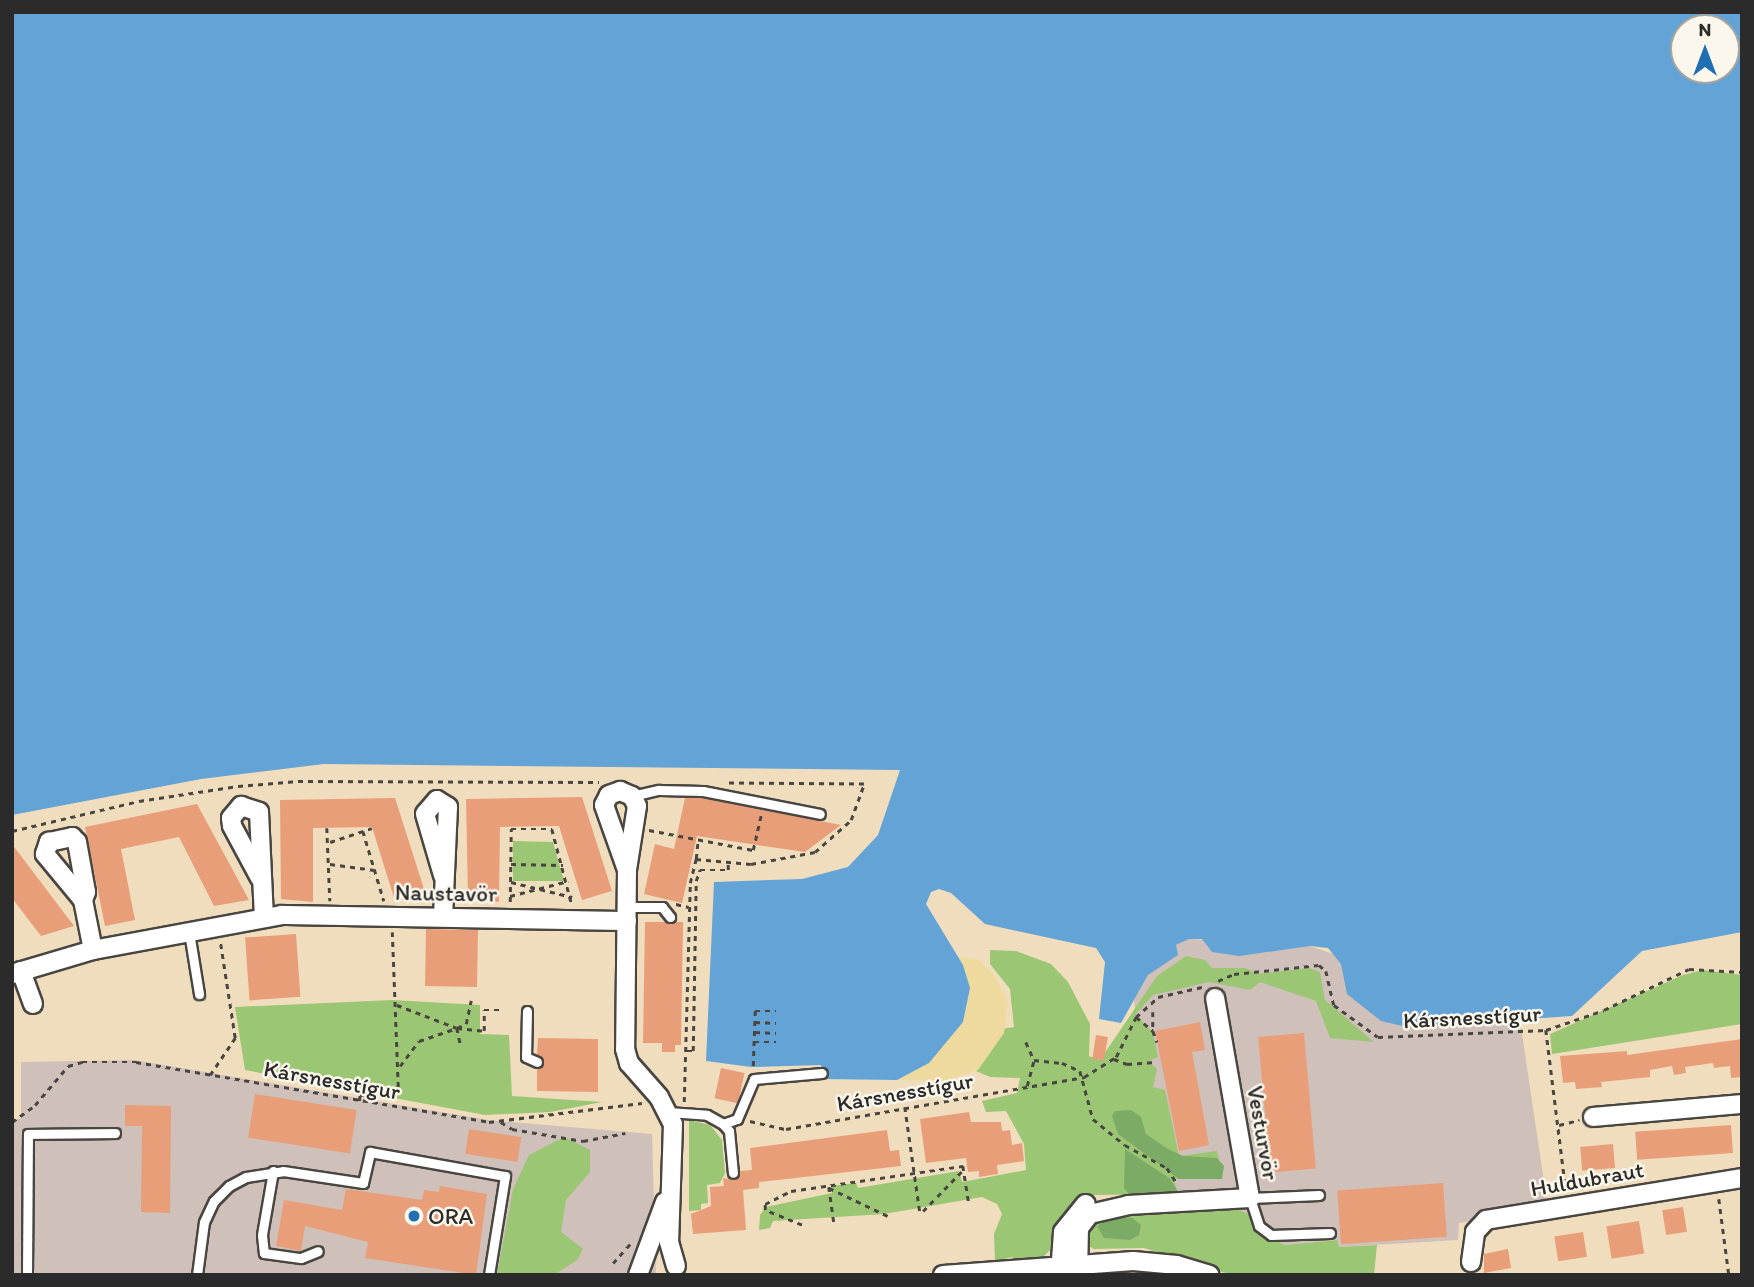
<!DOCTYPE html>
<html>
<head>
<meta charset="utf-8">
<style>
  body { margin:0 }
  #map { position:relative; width:1754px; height:1287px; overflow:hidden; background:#f0ddbd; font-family:Itim,sans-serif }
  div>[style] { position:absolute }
  .industrial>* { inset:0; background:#cfc0ba }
  .green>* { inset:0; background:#9bc673 }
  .forest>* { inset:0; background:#7cab65 }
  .sand>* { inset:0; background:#eeda9e }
  .water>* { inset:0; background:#63a3d6 }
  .building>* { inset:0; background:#e89e79; transform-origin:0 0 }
  .path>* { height:2.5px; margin-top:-1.25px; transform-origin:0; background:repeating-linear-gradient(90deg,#494641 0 5px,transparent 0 10px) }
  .roads { filter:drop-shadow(2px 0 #494641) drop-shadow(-2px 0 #494641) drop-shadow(0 2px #494641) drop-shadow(0 -2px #494641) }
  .lane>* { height:9px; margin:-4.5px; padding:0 4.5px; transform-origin:4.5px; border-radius:4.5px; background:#fff }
  .street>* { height:18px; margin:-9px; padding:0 9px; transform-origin:9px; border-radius:9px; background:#fff }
  .dots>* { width:19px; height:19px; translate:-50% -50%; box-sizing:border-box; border:4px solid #fbf7ec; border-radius:50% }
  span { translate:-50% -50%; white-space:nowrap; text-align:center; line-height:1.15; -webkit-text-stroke:5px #fbf7ec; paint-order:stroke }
  .street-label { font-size:23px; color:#2b2b2b }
  .poi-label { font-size:23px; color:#2b2b2b }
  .left { translate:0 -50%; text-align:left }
  .frame { position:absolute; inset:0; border:14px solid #2b2b2b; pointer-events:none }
  .north { position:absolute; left:1670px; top:14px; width:70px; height:70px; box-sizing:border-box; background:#fbf7ec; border:2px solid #a8a59f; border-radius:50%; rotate:0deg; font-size:19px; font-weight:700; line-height:28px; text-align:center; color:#2b2b2b }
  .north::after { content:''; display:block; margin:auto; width:24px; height:32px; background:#1f6fb2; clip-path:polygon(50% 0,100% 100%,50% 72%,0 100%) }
</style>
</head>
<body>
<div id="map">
  <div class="industrial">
    <i style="clip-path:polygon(1189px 939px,1310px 946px,1520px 1020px,1548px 1209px,1459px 1223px,1458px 1240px,1339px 1247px,1336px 1240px,1285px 1245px,1258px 1231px,1161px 1227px,1134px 1000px,1148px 975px,1176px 945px)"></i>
    <i style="clip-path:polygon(134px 1060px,488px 1120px,652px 1134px,656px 1275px,12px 1275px,12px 1119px,21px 1119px,21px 1062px)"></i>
  </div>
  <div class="green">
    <i style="clip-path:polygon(513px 841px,553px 842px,564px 881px,513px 881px)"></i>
    <i style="clip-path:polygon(990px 950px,1016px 951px,1051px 964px,1068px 982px,1090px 1024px,1089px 1056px,1100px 1060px,1157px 976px,1186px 956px,1205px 960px,1212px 968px,1246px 968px,1257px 974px,1309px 968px,1320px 972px,1325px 1000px,1374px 1042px,1330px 1038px,1316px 1001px,1260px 982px,1250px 990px,1209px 982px,1153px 995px,1136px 1014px,1153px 1033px,1158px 1057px,1149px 1061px,1157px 1069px,1153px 1087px,1165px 1090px,1179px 1156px,1217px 1151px,1222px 1175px,1175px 1179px,1176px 1194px,1092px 1195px,1077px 1201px,1063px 1216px,1050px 1250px,1040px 1260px,1015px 1266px,1013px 1257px,995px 1261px,994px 1234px,1002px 1214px,997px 1204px,982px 1197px,884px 1214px,773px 1221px,770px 1228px,759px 1230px,760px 1215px,766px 1207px,832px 1193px,831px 1186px,856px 1183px,858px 1188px,959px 1171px,962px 1182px,1026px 1170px,1024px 1144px,1006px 1111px,986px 1112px,982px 1101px,1017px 1093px,1020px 1078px,990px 1077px,976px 1071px,1001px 1029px,1014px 1027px,1010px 989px,990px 964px)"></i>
    <i style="clip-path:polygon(1703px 970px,1742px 975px,1742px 1024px,1552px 1054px,1550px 1034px,1683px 975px)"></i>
    <i style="clip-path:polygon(392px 1000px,480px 1005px,480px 1034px,509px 1035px,512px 1096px,602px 1102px,550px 1112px,485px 1115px,245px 1070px,235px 1007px)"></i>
    <i style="clip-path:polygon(689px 1120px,710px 1125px,722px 1140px,725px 1173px,720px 1183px,707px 1185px,708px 1203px,701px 1204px,701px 1210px,689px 1211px)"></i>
    <i style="clip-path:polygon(564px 1137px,590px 1150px,590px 1172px,566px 1200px,561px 1232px,583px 1249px,577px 1260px,557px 1273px,497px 1275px,513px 1189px,529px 1155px)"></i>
    <i style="clip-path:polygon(1234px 1208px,1253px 1216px,1258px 1231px,1285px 1245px,1337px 1240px,1339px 1247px,1377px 1245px,1374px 1275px,1232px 1275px,1144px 1248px,1094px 1249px,1087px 1245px,1086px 1225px,1112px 1212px)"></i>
  </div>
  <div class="forest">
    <i style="clip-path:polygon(1131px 1110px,1141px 1117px,1146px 1134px,1168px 1149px,1183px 1156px,1217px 1158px,1224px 1166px,1222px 1179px,1179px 1179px,1118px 1134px,1112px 1116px,1115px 1111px)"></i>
    <i style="clip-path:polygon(1125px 1149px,1169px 1178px,1178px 1191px,1131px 1196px,1124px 1188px)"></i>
    <i style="clip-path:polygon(1111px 1218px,1132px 1218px,1141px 1225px,1139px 1235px,1130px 1240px,1104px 1238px,1097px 1226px)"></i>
  </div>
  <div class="sand">
    <i style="clip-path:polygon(958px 957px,979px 960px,995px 976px,1008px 1002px,1004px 1033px,978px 1070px,945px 1081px,897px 1080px,929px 1063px,963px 965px)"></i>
  </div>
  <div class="water">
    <i style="clip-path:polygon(evenodd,12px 12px,1742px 12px,1742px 932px,1642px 951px,1572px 1016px,1407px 1027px,1381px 1021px,1347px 994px,1341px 964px,1328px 948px,1310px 946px,1239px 956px,1212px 952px,1202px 939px,1189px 939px,1176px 945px,1178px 955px,1148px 975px,1121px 1023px,1099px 1019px,1105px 962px,1096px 948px,985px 924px,951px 893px,939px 889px,931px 892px,926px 904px,963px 965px,970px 988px,963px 1022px,929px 1063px,897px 1080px,822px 1079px,821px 1065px,751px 1067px,706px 1061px,714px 882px,802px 879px,848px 867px,878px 835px,900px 770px,324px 764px,201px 779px,12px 815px,12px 12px,1684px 28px,1726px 28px,1726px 70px,1684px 70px,1684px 28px)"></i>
  </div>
  <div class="building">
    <i style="clip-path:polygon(582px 797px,612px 891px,582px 900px,559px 826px,500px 827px,499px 902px,468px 898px,466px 799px)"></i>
    <i style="clip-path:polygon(395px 798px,425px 892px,395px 901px,372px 827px,313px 828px,313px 902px,281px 899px,280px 800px)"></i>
    <i style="clip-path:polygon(685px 798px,702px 798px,841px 825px,805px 852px,697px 836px,682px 903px,644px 894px,655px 844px,674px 849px)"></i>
    <i style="clip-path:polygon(197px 804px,249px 900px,214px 906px,179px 837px,121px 849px,135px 920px,105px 926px,85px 827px)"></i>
    <i style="clip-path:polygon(12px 844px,74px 926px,41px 936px,12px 898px)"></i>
    <i style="clip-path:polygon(645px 922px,683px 922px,681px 1045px,675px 1045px,675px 1052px,662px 1052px,662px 1043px,643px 1043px)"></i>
    <i style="left:426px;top:929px;width:52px;height:57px;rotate:1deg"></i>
    <i style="left:296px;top:934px;width:63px;height:51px;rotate:86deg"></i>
    <i style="clip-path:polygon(1200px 1022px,1205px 1050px,1192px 1052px,1209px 1145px,1179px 1151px,1155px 1031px)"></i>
    <i style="left:1304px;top:1033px;width:136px;height:46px;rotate:85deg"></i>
    <i style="left:1096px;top:1035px;width:12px;height:24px;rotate:9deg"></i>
    <i style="clip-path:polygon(538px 1038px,598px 1039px,598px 1092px,537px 1091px,537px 1069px,544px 1062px,537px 1054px)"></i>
    <i style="clip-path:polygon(1742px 1039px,1742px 1077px,1731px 1078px,1730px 1066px,1714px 1068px,1713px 1063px,1685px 1067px,1686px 1073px,1674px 1075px,1672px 1066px,1650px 1070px,1650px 1077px,1601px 1082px,1602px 1087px,1576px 1089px,1575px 1082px,1563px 1083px,1560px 1056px,1627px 1051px,1627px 1055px)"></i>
    <i style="left:721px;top:1068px;width:24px;height:31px;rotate:12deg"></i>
    <i style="left:255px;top:1094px;width:103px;height:44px;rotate:9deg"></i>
    <i style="clip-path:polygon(125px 1105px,171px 1106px,170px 1213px,141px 1212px,142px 1126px,125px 1126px)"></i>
    <i style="clip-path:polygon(969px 1112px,971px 1122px,1001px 1122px,1002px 1131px,1010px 1130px,1012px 1145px,1022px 1143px,1024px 1161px,997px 1165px,998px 1174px,979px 1177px,979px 1171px,968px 1172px,966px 1158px,926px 1163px,920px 1119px)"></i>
    <i style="left:1731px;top:1125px;width:28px;height:96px;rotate:86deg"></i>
    <i style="left:469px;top:1129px;width:53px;height:25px;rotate:9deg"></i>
    <i style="clip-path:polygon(887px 1130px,890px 1151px,899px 1150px,901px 1166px,759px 1182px,759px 1188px,743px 1190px,746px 1230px,693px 1234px,691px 1214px,711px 1206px,710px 1187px,724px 1186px,723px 1178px,734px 1180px,740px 1171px,752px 1170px,750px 1148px)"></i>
    <i style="left:1613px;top:1144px;width:24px;height:33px;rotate:85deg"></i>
    <i style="left:1443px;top:1183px;width:54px;height:106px;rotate:86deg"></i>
    <i style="clip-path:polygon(440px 1186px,487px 1194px,476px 1275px,365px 1258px,368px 1242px,305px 1226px,301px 1251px,276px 1246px,284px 1200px,342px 1210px,346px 1189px,422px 1200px,424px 1190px,439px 1192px)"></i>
    <i style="left:1683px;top:1207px;width:25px;height:21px;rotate:81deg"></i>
    <i style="left:1639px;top:1221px;width:33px;height:33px;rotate:81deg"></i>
    <i style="left:1583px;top:1232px;width:25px;height:29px;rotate:81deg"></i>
    <i style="clip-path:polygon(1508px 1249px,1511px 1268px,1484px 1273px,1484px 1254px)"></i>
  </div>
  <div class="path">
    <i style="left:327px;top:828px;width:73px;rotate:87.6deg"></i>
    <i style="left:649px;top:830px;width:106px;rotate:10.9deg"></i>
    <i style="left:753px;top:850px;width:37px;rotate:-77deg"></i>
    <i style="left:12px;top:831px;width:130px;rotate:-13.3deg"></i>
    <i style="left:139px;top:801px;width:100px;rotate:-8.6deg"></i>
    <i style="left:238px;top:786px;width:60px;rotate:-4.8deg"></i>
    <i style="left:298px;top:781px;width:301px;rotate:0.2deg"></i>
    <i style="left:363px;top:831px;width:73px;rotate:73.3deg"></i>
    <i style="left:330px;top:842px;width:44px;rotate:-18.4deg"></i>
    <i style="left:696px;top:859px;width:19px;rotate:-84deg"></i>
    <i style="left:330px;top:864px;width:45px;rotate:7.6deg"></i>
    <i style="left:511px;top:864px;width:52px;rotate:1.1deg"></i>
    <i style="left:511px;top:882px;width:63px;rotate:13.8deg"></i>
    <i style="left:510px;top:896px;width:60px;rotate:-14.5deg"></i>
    <i style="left:510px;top:902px;width:73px;rotate:-89.2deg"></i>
    <i style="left:511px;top:829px;width:41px"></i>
    <i style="left:552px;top:829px;width:79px;rotate:75.3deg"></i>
    <i style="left:676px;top:904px;width:13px;rotate:13deg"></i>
    <i style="left:1218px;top:981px;width:17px;rotate:-24deg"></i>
    <i style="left:1234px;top:974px;width:85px;rotate:-6deg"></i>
    <i style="left:1319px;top:965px;width:9px;rotate:41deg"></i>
    <i style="left:1326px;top:971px;width:35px;rotate:77deg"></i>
    <i style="left:1334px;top:1005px;width:54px;rotate:36deg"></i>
    <i style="left:1378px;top:1037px;width:168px;rotate:-2.4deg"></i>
    <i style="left:1546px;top:1030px;width:61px;rotate:-19deg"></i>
    <i style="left:1604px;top:1010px;width:94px;rotate:-25.8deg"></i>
    <i style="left:1689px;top:969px;width:53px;rotate:3.2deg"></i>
    <i style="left:397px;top:1005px;width:64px;rotate:21deg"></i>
    <i style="left:1153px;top:1012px;width:19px;rotate:90deg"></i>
    <i style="left:1136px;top:1017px;width:22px;rotate:39deg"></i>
    <i style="left:1153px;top:1031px;width:12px;rotate:70deg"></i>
    <i style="left:755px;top:1022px;width:21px;rotate:3deg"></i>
    <i style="left:457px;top:1028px;width:10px;rotate:-24deg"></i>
    <i style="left:466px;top:1024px;width:24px;rotate:-78deg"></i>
    <i style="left:457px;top:1028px;width:19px;rotate:78deg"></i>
    <i style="left:1546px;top:1030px;width:161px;rotate:82.9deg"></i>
    <i style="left:755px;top:1032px;width:21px;rotate:3deg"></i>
    <i style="left:754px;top:1042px;width:22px"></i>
    <i style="left:1026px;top:1042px;width:20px;rotate:66deg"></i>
    <i style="left:1034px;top:1060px;width:28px;rotate:6deg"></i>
    <i style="left:1062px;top:1063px;width:20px;rotate:24deg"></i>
    <i style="left:1080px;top:1071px;width:50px;rotate:74.8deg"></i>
    <i style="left:1093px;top:1119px;width:41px;rotate:39.1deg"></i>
    <i style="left:1125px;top:1145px;width:48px;rotate:28.7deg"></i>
    <i style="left:1167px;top:1168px;width:20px;rotate:57deg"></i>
    <i style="left:687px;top:1051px;width:6px"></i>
    <i style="left:693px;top:1051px;width:170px;rotate:-89deg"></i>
    <i style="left:696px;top:881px;width:12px;rotate:-70deg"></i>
    <i style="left:700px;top:870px;width:28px"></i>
    <i style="left:728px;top:870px;width:8px;rotate:-90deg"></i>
    <i style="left:1114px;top:1059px;width:14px;rotate:21deg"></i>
    <i style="left:1127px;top:1064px;width:28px;rotate:-4deg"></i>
    <i style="left:400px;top:1066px;width:31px;rotate:-53deg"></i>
    <i style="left:419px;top:1041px;width:40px;rotate:-18.9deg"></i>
    <i style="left:457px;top:1028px;width:27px;rotate:6deg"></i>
    <i style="left:484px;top:1031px;width:21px;rotate:-90deg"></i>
    <i style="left:484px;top:1010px;width:17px"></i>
    <i style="left:753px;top:1066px;width:55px;rotate:-87.9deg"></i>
    <i style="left:755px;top:1011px;width:21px"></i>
    <i style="left:210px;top:1075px;width:45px;rotate:-56deg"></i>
    <i style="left:235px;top:1038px;width:98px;rotate:-98.8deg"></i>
    <i style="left:1027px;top:1086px;width:27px;rotate:-75deg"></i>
    <i style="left:359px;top:1101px;width:6px;rotate:-81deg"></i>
    <i style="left:360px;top:1095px;width:35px;rotate:-5deg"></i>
    <i style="left:395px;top:1092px;width:6px;rotate:-59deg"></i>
    <i style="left:398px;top:1087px;width:155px;rotate:-92.2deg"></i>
    <i style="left:684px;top:1102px;width:219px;rotate:-88.4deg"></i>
    <i style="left:690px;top:883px;width:25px;rotate:-76deg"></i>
    <i style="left:696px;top:859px;width:55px;rotate:5.2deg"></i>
    <i style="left:751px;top:864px;width:65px;rotate:-10.6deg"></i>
    <i style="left:815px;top:852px;width:48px;rotate:-41.6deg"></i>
    <i style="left:851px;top:820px;width:38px;rotate:-70deg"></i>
    <i style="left:864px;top:784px;width:136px;rotate:-179.6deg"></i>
    <i style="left:905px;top:1107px;width:106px;rotate:81.9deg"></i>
    <i style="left:750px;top:1121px;width:37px;rotate:13deg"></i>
    <i style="left:786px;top:1129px;width:303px;rotate:-9.9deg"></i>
    <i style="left:1084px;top:1077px;width:38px;rotate:-32deg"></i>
    <i style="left:1116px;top:1057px;width:45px;rotate:-63.4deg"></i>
    <i style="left:1136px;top:1017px;width:30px;rotate:-42deg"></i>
    <i style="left:1158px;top:997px;width:45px;rotate:-12.8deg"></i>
    <i style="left:12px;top:1122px;width:29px;rotate:-36deg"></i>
    <i style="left:35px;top:1105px;width:51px;rotate:-49.8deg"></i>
    <i style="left:68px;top:1066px;width:15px;rotate:-16deg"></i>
    <i style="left:82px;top:1062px;width:54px"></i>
    <i style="left:136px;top:1062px;width:358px;rotate:9.6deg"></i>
    <i style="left:489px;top:1122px;width:154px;rotate:-7.1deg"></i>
    <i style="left:501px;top:1122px;width:13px;rotate:32deg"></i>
    <i style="left:512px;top:1129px;width:72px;rotate:9.6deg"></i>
    <i style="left:583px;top:1141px;width:43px;rotate:-10.8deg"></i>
    <i style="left:1559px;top:1125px;width:21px;rotate:-14deg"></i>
    <i style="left:829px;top:1187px;width:35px;rotate:82deg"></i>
    <i style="left:829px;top:1188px;width:65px;rotate:25.4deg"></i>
    <i style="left:1719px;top:1199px;width:77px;rotate:82.5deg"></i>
    <i style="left:923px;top:1211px;width:59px;rotate:-45.7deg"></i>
    <i style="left:802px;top:1225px;width:40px;rotate:-158deg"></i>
    <i style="left:765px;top:1210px;width:6px;rotate:-90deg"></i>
    <i style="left:765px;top:1204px;width:29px;rotate:-27deg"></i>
    <i style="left:791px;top:1191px;width:174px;rotate:-8.3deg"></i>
    <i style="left:963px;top:1166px;width:39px;rotate:81deg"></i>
    <i style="left:613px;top:1263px;width:28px;rotate:-48deg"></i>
  </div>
  <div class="roads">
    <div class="lane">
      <i style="left:632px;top:796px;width:28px;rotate:-13deg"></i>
      <i style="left:659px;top:790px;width:44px;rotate:1.3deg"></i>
      <i style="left:703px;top:791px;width:119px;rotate:11.1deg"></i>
      <i style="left:625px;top:907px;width:37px"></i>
      <i style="left:662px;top:907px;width:13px;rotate:51deg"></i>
      <i style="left:189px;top:932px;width:63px;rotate:80.8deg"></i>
      <i style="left:527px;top:1011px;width:46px;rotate:91.2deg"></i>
      <i style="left:526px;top:1057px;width:12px;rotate:24deg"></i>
      <i style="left:668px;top:1112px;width:39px;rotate:4deg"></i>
      <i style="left:707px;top:1115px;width:18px;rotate:29deg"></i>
      <i style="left:723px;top:1124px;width:9px;rotate:49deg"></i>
      <i style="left:729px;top:1131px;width:42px;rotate:84.6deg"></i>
      <i style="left:723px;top:1124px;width:15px;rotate:-20deg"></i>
      <i style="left:737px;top:1119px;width:43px;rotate:-67deg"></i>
      <i style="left:754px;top:1079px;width:68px;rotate:-5deg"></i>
      <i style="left:273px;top:1171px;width:65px;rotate:99.8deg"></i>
      <i style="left:262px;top:1235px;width:18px;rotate:84deg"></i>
      <i style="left:264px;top:1253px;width:37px;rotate:8deg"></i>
      <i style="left:301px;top:1258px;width:18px;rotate:-22deg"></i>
      <i style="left:1319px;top:1195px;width:69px;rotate:177.5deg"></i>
      <i style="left:1250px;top:1198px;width:29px;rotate:72deg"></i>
      <i style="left:1259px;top:1226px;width:15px;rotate:37deg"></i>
      <i style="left:1271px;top:1235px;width:59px;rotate:-1.9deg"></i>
      <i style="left:27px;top:1275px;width:141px;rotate:-89.6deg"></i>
      <i style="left:28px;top:1134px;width:87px;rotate:-0.7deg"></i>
      <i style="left:197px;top:1275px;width:53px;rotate:-82.5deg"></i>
      <i style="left:204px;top:1222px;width:23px;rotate:-65deg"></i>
      <i style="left:214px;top:1201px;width:21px;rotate:-45deg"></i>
      <i style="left:229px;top:1186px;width:19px;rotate:-28deg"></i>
      <i style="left:246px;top:1177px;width:37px;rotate:-9deg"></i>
      <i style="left:283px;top:1171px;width:81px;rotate:8.5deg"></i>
      <i style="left:363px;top:1183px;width:32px;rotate:-77deg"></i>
      <i style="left:370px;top:1152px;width:137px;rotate:10.1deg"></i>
      <i style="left:505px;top:1176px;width:100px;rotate:99.2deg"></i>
    </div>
    <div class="street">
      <i style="left:620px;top:791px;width:13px;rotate:23deg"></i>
      <i style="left:632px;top:796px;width:11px;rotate:63deg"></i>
      <i style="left:637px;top:806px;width:65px;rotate:98.9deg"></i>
      <i style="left:627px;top:870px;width:69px;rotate:-109.5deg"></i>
      <i style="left:604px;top:805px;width:11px;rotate:-63deg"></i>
      <i style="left:609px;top:795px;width:12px;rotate:-20deg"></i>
      <i style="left:72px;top:837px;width:7px;rotate:45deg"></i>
      <i style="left:77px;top:842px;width:51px;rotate:79.8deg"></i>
      <i style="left:86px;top:892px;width:9px;rotate:111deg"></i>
      <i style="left:83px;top:900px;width:60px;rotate:-129.6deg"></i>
      <i style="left:45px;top:854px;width:13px;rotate:-72deg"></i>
      <i style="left:49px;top:842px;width:24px;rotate:-12deg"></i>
      <i style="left:627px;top:870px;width:179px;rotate:90.6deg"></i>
      <i style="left:625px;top:1049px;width:15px;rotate:74deg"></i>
      <i style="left:629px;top:1063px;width:45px;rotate:48.6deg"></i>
      <i style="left:659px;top:1097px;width:30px;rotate:63deg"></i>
      <i style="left:673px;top:1124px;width:118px;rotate:91.9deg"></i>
      <i style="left:669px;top:1242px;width:25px;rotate:74deg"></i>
      <i style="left:260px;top:878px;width:59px;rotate:-118.3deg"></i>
      <i style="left:232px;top:826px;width:8px;rotate:-97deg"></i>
      <i style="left:231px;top:818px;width:16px;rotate:-50deg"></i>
      <i style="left:241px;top:806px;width:19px;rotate:18deg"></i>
      <i style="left:259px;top:812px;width:106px;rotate:87.3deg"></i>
      <i style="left:83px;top:900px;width:51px;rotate:78.7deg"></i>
      <i style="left:443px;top:917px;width:110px;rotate:-87.4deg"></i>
      <i style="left:448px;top:807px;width:13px;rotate:-148deg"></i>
      <i style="left:437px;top:800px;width:18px;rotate:131deg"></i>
      <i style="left:425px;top:814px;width:64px;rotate:73.6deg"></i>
      <i style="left:21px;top:971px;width:35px;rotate:70deg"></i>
      <i style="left:12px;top:974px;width:84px;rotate:-16.5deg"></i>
      <i style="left:93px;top:950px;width:191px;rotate:-10.5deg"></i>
      <i style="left:281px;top:915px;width:346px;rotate:1deg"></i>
      <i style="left:1593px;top:1117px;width:150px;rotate:-5deg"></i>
      <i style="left:1471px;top:1262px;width:30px;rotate:-82deg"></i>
      <i style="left:1475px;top:1232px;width:16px;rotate:-47deg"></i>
      <i style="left:1486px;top:1220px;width:259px;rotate:-9.3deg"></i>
      <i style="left:1060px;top:1274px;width:42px;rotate:-85.9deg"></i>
      <i style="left:1063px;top:1232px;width:36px;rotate:-51deg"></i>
      <i style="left:638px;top:1275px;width:78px;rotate:-69.7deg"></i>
      <i style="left:943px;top:1275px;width:191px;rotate:-4.2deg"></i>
      <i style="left:1133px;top:1261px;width:44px;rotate:5.2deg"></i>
      <i style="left:1177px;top:1265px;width:34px;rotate:17deg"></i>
      <i style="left:1078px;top:1275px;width:47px;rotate:-88.8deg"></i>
      <i style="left:1079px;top:1228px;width:18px;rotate:-52deg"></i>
      <i style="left:1090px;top:1214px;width:39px;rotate:-13deg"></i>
      <i style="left:1128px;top:1205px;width:122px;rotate:-3.3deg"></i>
      <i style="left:1250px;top:1198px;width:203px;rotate:-99.9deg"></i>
    </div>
  </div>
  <div class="dots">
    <i style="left:414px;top:1216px;background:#1f6fb2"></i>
  </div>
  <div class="street-label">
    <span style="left:446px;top:893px;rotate:1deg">Naustavör</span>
    <span style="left:1472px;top:1017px;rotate:-3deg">Kársnesstígur</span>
    <span style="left:332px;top:1080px;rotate:10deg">Kársnesstígur</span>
    <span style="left:905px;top:1092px;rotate:-10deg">Kársnesstígur</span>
    <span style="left:1263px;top:1133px;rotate:80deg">Vesturvör</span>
    <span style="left:1587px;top:1179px;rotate:-10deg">Huldubraut</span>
  </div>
  <div class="poi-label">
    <span class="left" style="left:428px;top:1216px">ORA</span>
  </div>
  <div class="frame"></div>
  <div class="north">N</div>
</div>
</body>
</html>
